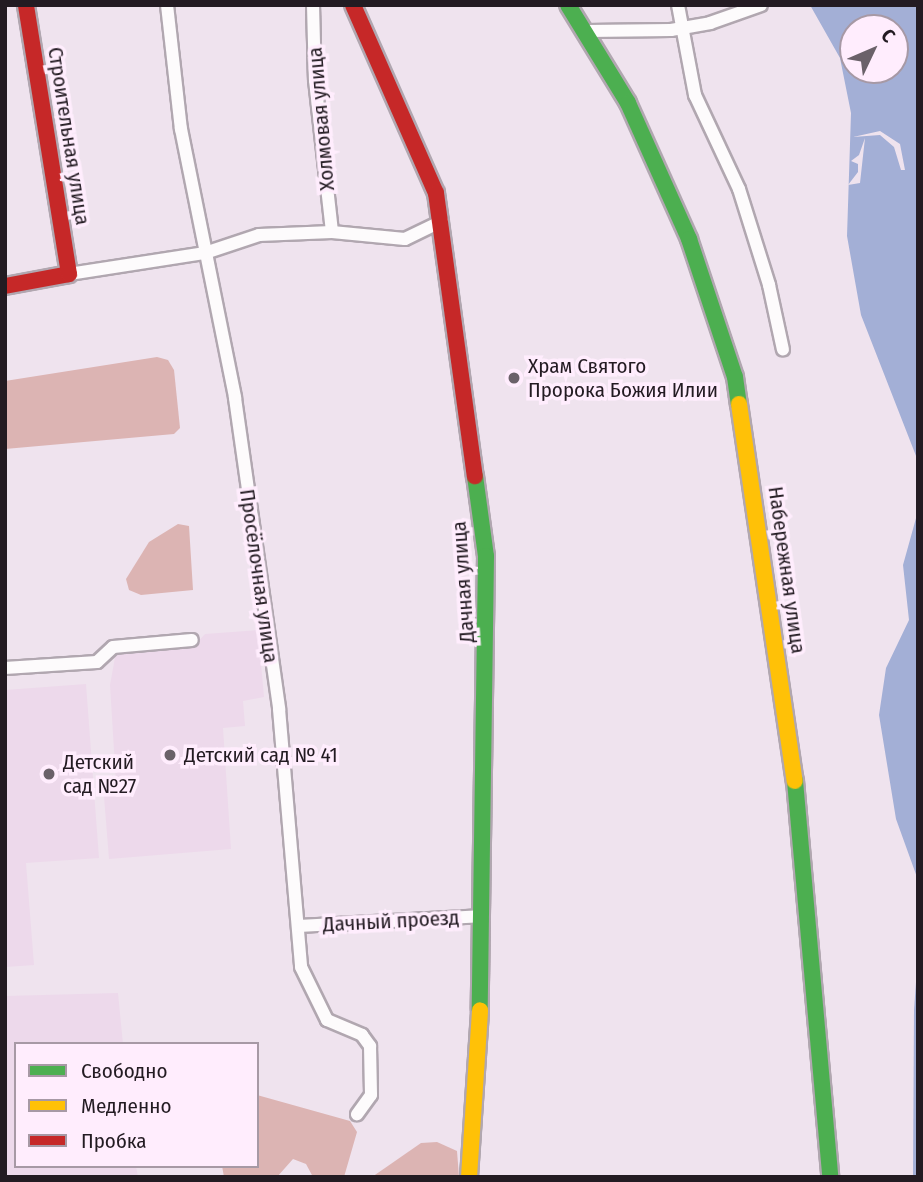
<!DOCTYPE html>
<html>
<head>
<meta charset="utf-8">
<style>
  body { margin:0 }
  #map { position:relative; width:923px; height:1182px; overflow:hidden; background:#efe3ee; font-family:"Fira Sans Condensed",sans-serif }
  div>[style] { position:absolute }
  .built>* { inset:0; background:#edd9eb }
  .forest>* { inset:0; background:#dcb4b3 }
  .water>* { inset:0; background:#a3afd6 }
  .pier>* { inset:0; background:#efe3ee }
  .roads { filter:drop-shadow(2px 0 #b1a7b0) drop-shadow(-2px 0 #b1a7b0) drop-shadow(0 2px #b1a7b0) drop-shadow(0 -2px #b1a7b0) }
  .street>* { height:12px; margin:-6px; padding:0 6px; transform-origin:6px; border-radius:6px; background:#fdfbfc }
  .fast>* { height:16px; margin:-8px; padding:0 8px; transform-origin:8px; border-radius:8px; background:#4caf50 }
  .slow>* { height:16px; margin:-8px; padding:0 8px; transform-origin:8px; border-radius:8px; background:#ffc107 }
  .jam>* { height:16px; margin:-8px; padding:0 8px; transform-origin:8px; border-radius:8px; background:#c62828 }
  .dots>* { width:19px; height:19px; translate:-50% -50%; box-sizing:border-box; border:4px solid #ffedfd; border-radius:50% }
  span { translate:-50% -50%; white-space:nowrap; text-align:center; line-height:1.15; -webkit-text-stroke:7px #ffedfd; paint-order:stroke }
  .street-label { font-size:21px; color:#231b22 }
  .poi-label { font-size:21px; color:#231b22 }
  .left { translate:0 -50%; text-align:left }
  .frame { position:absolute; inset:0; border:7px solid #231b22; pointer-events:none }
  .legend { position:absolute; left:14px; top:1042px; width:245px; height:126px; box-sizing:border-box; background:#ffedfd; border:2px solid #a799a5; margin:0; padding:9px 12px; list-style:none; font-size:21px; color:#231b22 }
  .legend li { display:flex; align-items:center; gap:14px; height:35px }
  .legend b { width:35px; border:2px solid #a799a5 }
  .north { position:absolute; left:839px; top:14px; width:70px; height:70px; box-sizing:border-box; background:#ffedfd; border:2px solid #a799a5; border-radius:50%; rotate:46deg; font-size:19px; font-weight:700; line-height:28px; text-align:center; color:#231b22 }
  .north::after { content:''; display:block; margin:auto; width:24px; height:32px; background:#6a6169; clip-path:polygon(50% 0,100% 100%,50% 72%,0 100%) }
</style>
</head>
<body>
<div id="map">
  <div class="built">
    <i style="clip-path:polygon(258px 630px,264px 697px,243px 701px,245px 726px,223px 728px,231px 849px,109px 859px,103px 784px,116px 783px,110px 685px,116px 652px,193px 647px,205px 634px)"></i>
    <i style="clip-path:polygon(86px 684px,99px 858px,26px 863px,34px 965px,5px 967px,5px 690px)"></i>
    <i style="clip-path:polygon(118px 993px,123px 1044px,16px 1044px,16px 1166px,136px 1166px,138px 1177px,5px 1177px,5px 996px)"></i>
  </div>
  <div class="forest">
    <i style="clip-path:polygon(157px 357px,168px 360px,174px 370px,180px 428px,174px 434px,5px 449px,5px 381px)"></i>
    <i style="clip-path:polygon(178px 524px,189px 526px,193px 590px,141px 595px,129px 590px,126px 579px,149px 542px)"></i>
    <i style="clip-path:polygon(257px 1095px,350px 1121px,357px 1132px,344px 1177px,313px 1177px,306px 1164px,293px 1159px,277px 1177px,224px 1177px,222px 1166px,257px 1166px)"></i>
    <i style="clip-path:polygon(437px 1142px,457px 1151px,459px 1177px,372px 1177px,421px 1143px)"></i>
  </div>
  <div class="water">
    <i style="clip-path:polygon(evenodd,810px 5px,918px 5px,918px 461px,861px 315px,847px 236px,851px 113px,840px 58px,810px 5px,853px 28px,895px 28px,895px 70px,853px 70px,853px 28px)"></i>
    <i style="clip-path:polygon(918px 511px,918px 880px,896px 819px,879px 715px,886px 668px,909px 620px,903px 565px)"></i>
    <i style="clip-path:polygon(918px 955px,918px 1177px,913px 1177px,914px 1010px)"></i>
  </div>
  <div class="pier">
    <i style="clip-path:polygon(880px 131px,900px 144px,905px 170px,901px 170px,894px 147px,880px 135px,853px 137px)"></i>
    <i style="clip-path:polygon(865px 138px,860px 183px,848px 185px,858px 172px,858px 164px,851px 161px,859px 155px)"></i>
  </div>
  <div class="roads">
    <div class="street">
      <i style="left:167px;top:5px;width:125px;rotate:83.6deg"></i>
      <i style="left:181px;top:129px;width:274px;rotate:78.6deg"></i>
      <i style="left:235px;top:398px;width:314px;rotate:81.9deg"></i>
      <i style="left:279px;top:709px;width:259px;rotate:85.1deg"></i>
      <i style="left:301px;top:967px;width:59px;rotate:63.9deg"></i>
      <i style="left:327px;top:1020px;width:38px;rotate:23deg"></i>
      <i style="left:362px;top:1035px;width:14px;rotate:54deg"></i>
      <i style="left:370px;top:1046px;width:49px;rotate:88.8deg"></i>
      <i style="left:371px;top:1095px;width:24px;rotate:126deg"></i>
      <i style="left:313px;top:5px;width:75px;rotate:88.5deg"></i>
      <i style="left:315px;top:80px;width:153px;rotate:83.6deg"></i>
      <i style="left:678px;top:5px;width:92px;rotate:79.3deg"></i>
      <i style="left:695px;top:95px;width:104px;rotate:64.9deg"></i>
      <i style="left:739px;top:189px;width:101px;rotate:72.6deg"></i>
      <i style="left:769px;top:285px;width:66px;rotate:77.8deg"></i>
      <i style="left:588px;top:31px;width:83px;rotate:-0.7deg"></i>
      <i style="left:671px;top:30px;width:40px;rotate:-10deg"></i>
      <i style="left:710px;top:23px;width:54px;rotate:-19.4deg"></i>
      <i style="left:69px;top:274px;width:138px;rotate:-8.8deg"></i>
      <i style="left:205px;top:253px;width:57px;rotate:-18.4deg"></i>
      <i style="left:259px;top:235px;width:73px;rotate:-2.4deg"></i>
      <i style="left:332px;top:232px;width:73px;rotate:5.5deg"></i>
      <i style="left:405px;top:239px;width:41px;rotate:-25.9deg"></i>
      <i style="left:5px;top:668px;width:92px;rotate:-3.7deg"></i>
      <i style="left:97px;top:662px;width:22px;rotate:-43deg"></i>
      <i style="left:113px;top:647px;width:79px;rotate:-5.1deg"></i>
      <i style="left:300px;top:926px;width:183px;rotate:-3.1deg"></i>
    </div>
    <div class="fast">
      <i style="left:568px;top:5px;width:115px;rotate:58.5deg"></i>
      <i style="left:628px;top:103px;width:149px;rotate:65.8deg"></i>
      <i style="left:689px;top:239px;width:145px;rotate:71.6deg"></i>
      <i style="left:735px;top:377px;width:27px;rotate:82deg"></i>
      <i style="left:475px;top:476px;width:81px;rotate:82.2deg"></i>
      <i style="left:486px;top:556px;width:454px;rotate:90.8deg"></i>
      <i style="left:795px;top:781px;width:398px;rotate:84.9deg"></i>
    </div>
    <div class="slow">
      <i style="left:739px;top:404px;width:381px;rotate:81.6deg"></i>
      <i style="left:469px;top:1177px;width:167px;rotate:-86.2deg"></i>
    </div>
    <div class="jam">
      <i style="left:353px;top:5px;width:206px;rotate:66.2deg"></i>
      <i style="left:436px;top:193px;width:286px;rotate:82.2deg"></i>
      <i style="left:5px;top:286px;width:65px;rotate:-10.6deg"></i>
      <i style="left:69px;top:274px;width:272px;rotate:-99.1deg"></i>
    </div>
  </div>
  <div class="dots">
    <i style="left:514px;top:378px;background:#6a6169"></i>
    <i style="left:170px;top:755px;background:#6a6169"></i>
    <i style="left:49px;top:774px;background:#6a6169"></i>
  </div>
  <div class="street-label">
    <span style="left:321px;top:119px;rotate:-95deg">Холмовая улица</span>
    <span style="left:69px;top:136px;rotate:81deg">Строительная улица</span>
    <span style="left:787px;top:570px;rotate:82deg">Набережная улица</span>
    <span style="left:259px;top:576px;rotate:82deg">Просёлочная улица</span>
    <span style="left:463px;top:582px;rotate:-94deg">Дачная улица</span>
    <span style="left:391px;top:921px;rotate:-3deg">Дачный проезд</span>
  </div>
  <div class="poi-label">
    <span class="left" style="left:528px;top:378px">Храм Святого<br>Пророка Божия Илии</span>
    <span class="left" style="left:184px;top:755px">Детский сад № 41</span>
    <span class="left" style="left:63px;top:774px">Детский<br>сад №27</span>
  </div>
  <div class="frame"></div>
  <ul class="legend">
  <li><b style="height:9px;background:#4caf50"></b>Свободно</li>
  <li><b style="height:9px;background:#ffc107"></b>Медленно</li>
  <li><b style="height:9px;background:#c62828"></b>Пробка</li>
  </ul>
  <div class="north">С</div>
</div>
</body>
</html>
